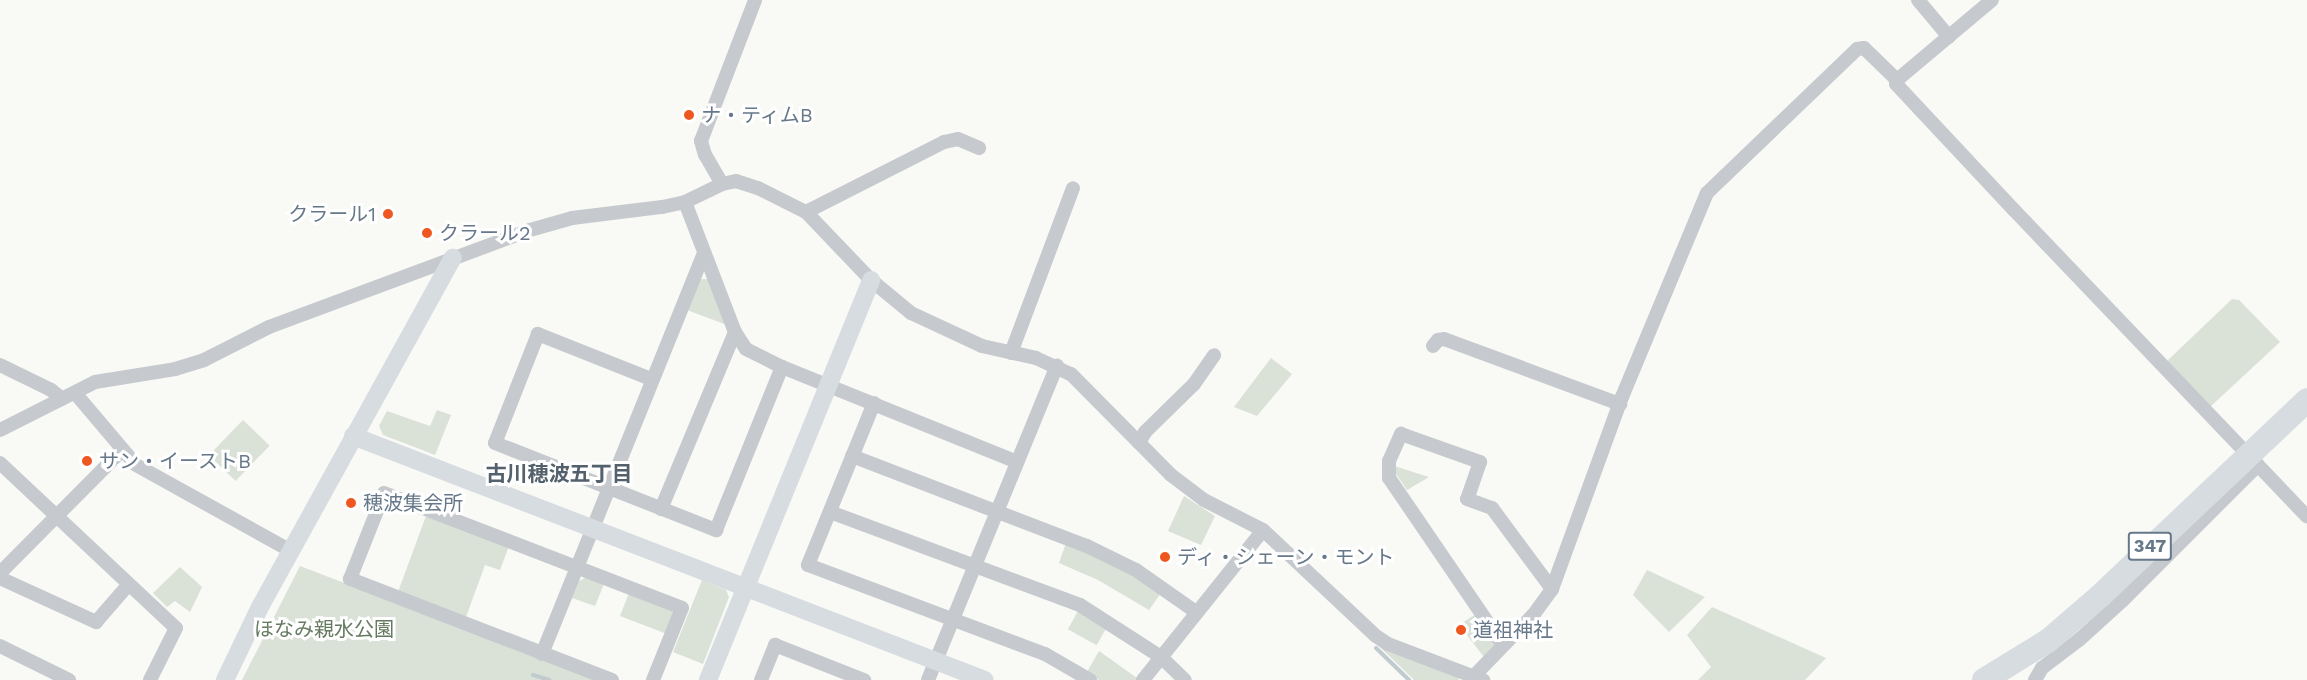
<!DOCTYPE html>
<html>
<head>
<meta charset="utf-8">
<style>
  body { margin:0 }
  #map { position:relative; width:2307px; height:680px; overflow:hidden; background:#f9f9f6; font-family:"Work Sans","Noto Sans JP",sans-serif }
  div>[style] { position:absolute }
  .green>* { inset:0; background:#dae1d7; transform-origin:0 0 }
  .stream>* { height:4px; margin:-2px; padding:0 2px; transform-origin:2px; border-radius:2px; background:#c0cbd0 }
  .street>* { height:14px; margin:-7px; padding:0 7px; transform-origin:7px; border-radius:7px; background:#c6cace }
  .secondary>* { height:18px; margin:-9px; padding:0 9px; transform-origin:9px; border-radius:9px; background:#d6dce0 }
  .highway>* { height:24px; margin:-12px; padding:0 12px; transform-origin:12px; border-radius:12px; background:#d6dce0 }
  .dots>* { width:16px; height:16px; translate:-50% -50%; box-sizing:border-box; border:3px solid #fff; border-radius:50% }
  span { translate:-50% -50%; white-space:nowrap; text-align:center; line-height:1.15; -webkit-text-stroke:6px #fff; paint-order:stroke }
  .shield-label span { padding:2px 4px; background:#fff; border:2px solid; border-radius:4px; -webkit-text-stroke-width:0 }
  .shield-label { font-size:18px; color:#667889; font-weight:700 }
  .poi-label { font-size:20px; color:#667889 }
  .left { translate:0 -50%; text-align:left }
  .right { translate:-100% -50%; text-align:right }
  .park-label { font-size:20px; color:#657a61 }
  .neighbourhood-label { font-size:21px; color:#54616d; font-weight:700 }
</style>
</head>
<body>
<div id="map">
  <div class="green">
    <i style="clip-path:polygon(699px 279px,710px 279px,727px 325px,687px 310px)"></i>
    <i style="clip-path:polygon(2232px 299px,2239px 300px,2280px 342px,2210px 407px,2166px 362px)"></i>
    <i style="clip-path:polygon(1271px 358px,1292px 374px,1257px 416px,1234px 407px)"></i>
    <i style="clip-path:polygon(437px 410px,451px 415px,435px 455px,383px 435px,379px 426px,387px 411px,430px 426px)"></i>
    <i style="left:243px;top:420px;width:37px;height:49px;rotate:44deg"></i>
    <i style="clip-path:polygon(1394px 466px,1429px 477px,1407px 490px,1396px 474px)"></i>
    <i style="clip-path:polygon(1184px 496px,1215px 516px,1201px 545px,1168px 531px)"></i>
    <i style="clip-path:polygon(426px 516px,509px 546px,500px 570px,485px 565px,466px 617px,398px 592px)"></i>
    <i style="clip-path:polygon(1066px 543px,1108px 560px,1161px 593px,1149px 610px,1098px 580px,1059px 563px)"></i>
    <i style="clip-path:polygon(300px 566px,597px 680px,242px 680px)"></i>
    <i style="clip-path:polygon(180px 567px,202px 587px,190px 612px,175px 601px,167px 607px,153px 593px)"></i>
    <i style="clip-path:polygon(1647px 570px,1705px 597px,1669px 632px,1633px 595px)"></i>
    <i style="clip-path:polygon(587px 577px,604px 584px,595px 606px,572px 598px,579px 581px)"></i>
    <i style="clip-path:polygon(702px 580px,726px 590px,729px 597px,703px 664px,673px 652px)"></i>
    <i style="clip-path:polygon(629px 593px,671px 609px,674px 616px,667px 634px,620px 616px)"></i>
    <i style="clip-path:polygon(1712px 607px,1826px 658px,1805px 680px,1698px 680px,1711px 667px,1687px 635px)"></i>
    <i style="left:1078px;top:611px;width:33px;height:21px;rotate:29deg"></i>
    <i style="clip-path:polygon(1476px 614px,1496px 646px,1484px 657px,1459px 625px)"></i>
    <i style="clip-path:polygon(1381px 648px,1457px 674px,1459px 680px,1414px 680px)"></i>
    <i style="clip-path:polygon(1099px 651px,1137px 678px,1136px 680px,1099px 680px,1087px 672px)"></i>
  </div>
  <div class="stream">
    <i style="left:1376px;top:648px;width:46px;rotate:44.1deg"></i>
    <i style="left:533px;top:675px;width:17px;rotate:17deg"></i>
  </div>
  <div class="street">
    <i style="left:1918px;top:0;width:48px;rotate:50deg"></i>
    <i style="left:1897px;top:80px;width:4px;rotate:104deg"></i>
    <i style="left:1896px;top:84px;width:173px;rotate:46.9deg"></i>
    <i style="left:2014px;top:210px;width:424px;rotate:46.3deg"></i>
    <i style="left:722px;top:184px;width:34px;rotate:-120deg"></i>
    <i style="left:705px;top:155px;width:15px;rotate:-106deg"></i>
    <i style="left:701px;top:141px;width:151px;rotate:-69deg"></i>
    <i style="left:685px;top:202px;width:139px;rotate:69deg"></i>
    <i style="left:735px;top:332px;width:20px;rotate:57deg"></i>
    <i style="left:746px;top:349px;width:40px;rotate:26.6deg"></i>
    <i style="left:782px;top:367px;width:253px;rotate:22deg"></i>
    <i style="left:806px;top:212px;width:155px;rotate:-26.9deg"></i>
    <i style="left:944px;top:142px;width:14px;rotate:-12deg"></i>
    <i style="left:958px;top:139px;width:23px;rotate:23deg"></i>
    <i style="left:1433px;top:346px;width:8px;rotate:-50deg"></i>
    <i style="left:1438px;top:340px;width:6px;rotate:-9deg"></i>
    <i style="left:1444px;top:339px;width:188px;rotate:20.3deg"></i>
    <i style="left:1011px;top:353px;width:176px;rotate:-69.4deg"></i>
    <i style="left:0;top:365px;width:57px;rotate:26.1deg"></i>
    <i style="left:51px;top:390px;width:14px;rotate:39deg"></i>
    <i style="left:651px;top:379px;width:122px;rotate:-158.3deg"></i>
    <i style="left:538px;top:334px;width:117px;rotate:111.5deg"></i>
    <i style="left:495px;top:443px;width:238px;rotate:21.5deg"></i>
    <i style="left:716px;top:530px;width:176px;rotate:-68deg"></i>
    <i style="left:75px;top:393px;width:94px;rotate:49.7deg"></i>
    <i style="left:136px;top:465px;width:177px;rotate:29deg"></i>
    <i style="left:874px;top:403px;width:175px;rotate:112.2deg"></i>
    <i style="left:808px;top:565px;width:253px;rotate:20.6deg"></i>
    <i style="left:1045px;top:654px;width:52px;rotate:30deg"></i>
    <i style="left:0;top:430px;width:106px;rotate:-26.8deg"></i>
    <i style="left:95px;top:382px;width:81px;rotate:-9.2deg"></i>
    <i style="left:175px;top:369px;width:30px;rotate:-17deg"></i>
    <i style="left:204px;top:360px;width:73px;rotate:-26.9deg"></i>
    <i style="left:269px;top:327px;width:278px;rotate:-20.4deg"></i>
    <i style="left:530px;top:230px;width:44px;rotate:-15.9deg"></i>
    <i style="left:572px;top:218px;width:91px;rotate:-7deg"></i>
    <i style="left:662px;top:207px;width:24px;rotate:-12deg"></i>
    <i style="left:685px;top:202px;width:41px;rotate:-25.9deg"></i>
    <i style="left:722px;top:184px;width:14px;rotate:-12deg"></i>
    <i style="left:736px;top:181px;width:23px;rotate:18deg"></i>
    <i style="left:758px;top:188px;width:54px;rotate:26.6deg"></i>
    <i style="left:806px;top:212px;width:94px;rotate:46.3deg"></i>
    <i style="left:871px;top:280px;width:52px;rotate:39.5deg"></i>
    <i style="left:911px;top:313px;width:78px;rotate:24.9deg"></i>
    <i style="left:982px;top:346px;width:55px;rotate:12.5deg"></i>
    <i style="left:1036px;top:358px;width:38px;rotate:25deg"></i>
    <i style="left:1071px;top:374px;width:142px;rotate:45.3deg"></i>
    <i style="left:1171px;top:475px;width:41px;rotate:37.1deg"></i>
    <i style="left:1204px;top:500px;width:66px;rotate:27deg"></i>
    <i style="left:1263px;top:530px;width:155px;rotate:43.2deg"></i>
    <i style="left:1376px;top:636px;width:14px;rotate:34deg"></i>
    <i style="left:1388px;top:644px;width:102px;rotate:20.8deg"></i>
    <i style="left:1139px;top:443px;width:13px;rotate:-61deg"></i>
    <i style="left:1145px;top:432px;width:69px;rotate:-44.4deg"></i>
    <i style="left:1194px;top:384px;width:35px;rotate:-55deg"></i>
    <i style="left:852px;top:456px;width:252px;rotate:21deg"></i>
    <i style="left:1087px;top:546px;width:55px;rotate:26.1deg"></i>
    <i style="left:1136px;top:570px;width:73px;rotate:35deg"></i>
    <i style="left:0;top:463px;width:241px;rotate:43.2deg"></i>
    <i style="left:176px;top:628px;width:58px;rotate:116.6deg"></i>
    <i style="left:661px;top:509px;width:192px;rotate:-67.3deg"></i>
    <i style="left:830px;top:512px;width:267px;rotate:20.4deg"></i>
    <i style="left:1080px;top:605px;width:96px;rotate:32.7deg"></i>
    <i style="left:1161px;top:657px;width:33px;rotate:44deg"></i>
    <i style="left:0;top:573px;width:173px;rotate:-45.2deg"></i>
    <i style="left:0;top:578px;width:106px;rotate:24.6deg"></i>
    <i style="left:96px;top:622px;width:50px;rotate:-49deg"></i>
    <i style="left:1503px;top:645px;width:202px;rotate:-124.3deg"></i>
    <i style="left:1389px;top:478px;width:17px;rotate:-90deg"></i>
    <i style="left:1389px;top:461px;width:30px;rotate:-66deg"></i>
    <i style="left:1401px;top:434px;width:84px;rotate:19.5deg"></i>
    <i style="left:1480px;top:462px;width:39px;rotate:109deg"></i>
    <i style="left:1467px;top:499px;width:27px;rotate:20deg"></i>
    <i style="left:1492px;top:508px;width:101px;rotate:53.5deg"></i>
    <i style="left:0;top:646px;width:77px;rotate:26.2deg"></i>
    <i style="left:542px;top:654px;width:430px;rotate:-68deg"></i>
    <i style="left:612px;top:680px;width:281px;rotate:-158.9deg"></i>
    <i style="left:350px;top:579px;width:92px;rotate:-68.4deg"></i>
    <i style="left:384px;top:493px;width:319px;rotate:21.1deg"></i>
    <i style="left:682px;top:608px;width:78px;rotate:111.9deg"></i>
    <i style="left:761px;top:680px;width:38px;rotate:-68deg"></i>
    <i style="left:775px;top:645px;width:96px;rotate:21.5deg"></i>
    <i style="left:928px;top:680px;width:340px;rotate:-67.7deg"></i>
    <i style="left:1143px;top:680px;width:192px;rotate:-51.3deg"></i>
    <i style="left:1470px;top:680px;width:92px;rotate:-45.9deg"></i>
    <i style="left:1534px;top:614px;width:31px;rotate:-54deg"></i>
    <i style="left:1552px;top:589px;width:204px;rotate:-70deg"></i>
    <i style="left:1622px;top:397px;width:221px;rotate:-67.4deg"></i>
    <i style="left:1707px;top:193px;width:208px;rotate:-43.8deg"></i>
    <i style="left:1857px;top:49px;width:7px;rotate:-8deg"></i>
    <i style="left:1864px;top:48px;width:46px;rotate:44.1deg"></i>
    <i style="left:1897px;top:80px;width:124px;rotate:-40.1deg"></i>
    <i style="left:2035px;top:680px;width:14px;rotate:-60deg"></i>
    <i style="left:2042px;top:668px;width:48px;rotate:-37.3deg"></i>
    <i style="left:2080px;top:639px;width:58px;rotate:-42.2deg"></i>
    <i style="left:2123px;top:600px;width:191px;rotate:-45deg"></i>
  </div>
  <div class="secondary">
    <i style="left:353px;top:436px;width:677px;rotate:21.11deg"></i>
    <i style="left:225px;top:680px;width:81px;rotate:-64.4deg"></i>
    <i style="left:260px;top:607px;width:399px;rotate:-61.1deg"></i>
    <i style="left:708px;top:680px;width:432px;rotate:-67.8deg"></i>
  </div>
  <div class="highway">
    <i style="left:1984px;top:680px;width:76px;rotate:-31.6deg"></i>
    <i style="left:2049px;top:640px;width:67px;rotate:-40.8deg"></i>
    <i style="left:2100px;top:596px;width:285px;rotate:-43.4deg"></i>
  </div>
  <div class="dots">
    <i style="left:689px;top:115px;background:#ef5720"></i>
    <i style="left:388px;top:214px;background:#ef5720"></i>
    <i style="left:427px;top:233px;background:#ef5720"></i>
    <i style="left:87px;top:461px;background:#ef5720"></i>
    <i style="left:351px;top:503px;background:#ef5720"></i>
    <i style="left:1165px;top:557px;background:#ef5720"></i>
    <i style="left:1461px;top:630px;background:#ef5720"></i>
  </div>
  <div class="shield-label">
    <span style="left:2150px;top:546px">347</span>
  </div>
  <div class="poi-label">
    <span class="left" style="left:701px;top:115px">ナ・ティムB</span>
    <span class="right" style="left:376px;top:214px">クラール1</span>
    <span class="left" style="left:439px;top:233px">クラール2</span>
    <span class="left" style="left:99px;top:461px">サン・イーストB</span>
    <span class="left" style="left:363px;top:503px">穂波集会所</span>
    <span class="left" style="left:1177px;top:557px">ディ・シェーン・モント</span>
    <span class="left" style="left:1473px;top:630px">道祖神社</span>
  </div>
  <div class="park-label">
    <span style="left:324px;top:629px">ほなみ親水公園</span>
  </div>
  <div class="neighbourhood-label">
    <span style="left:559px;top:474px">古川穂波五丁目</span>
  </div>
</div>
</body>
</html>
